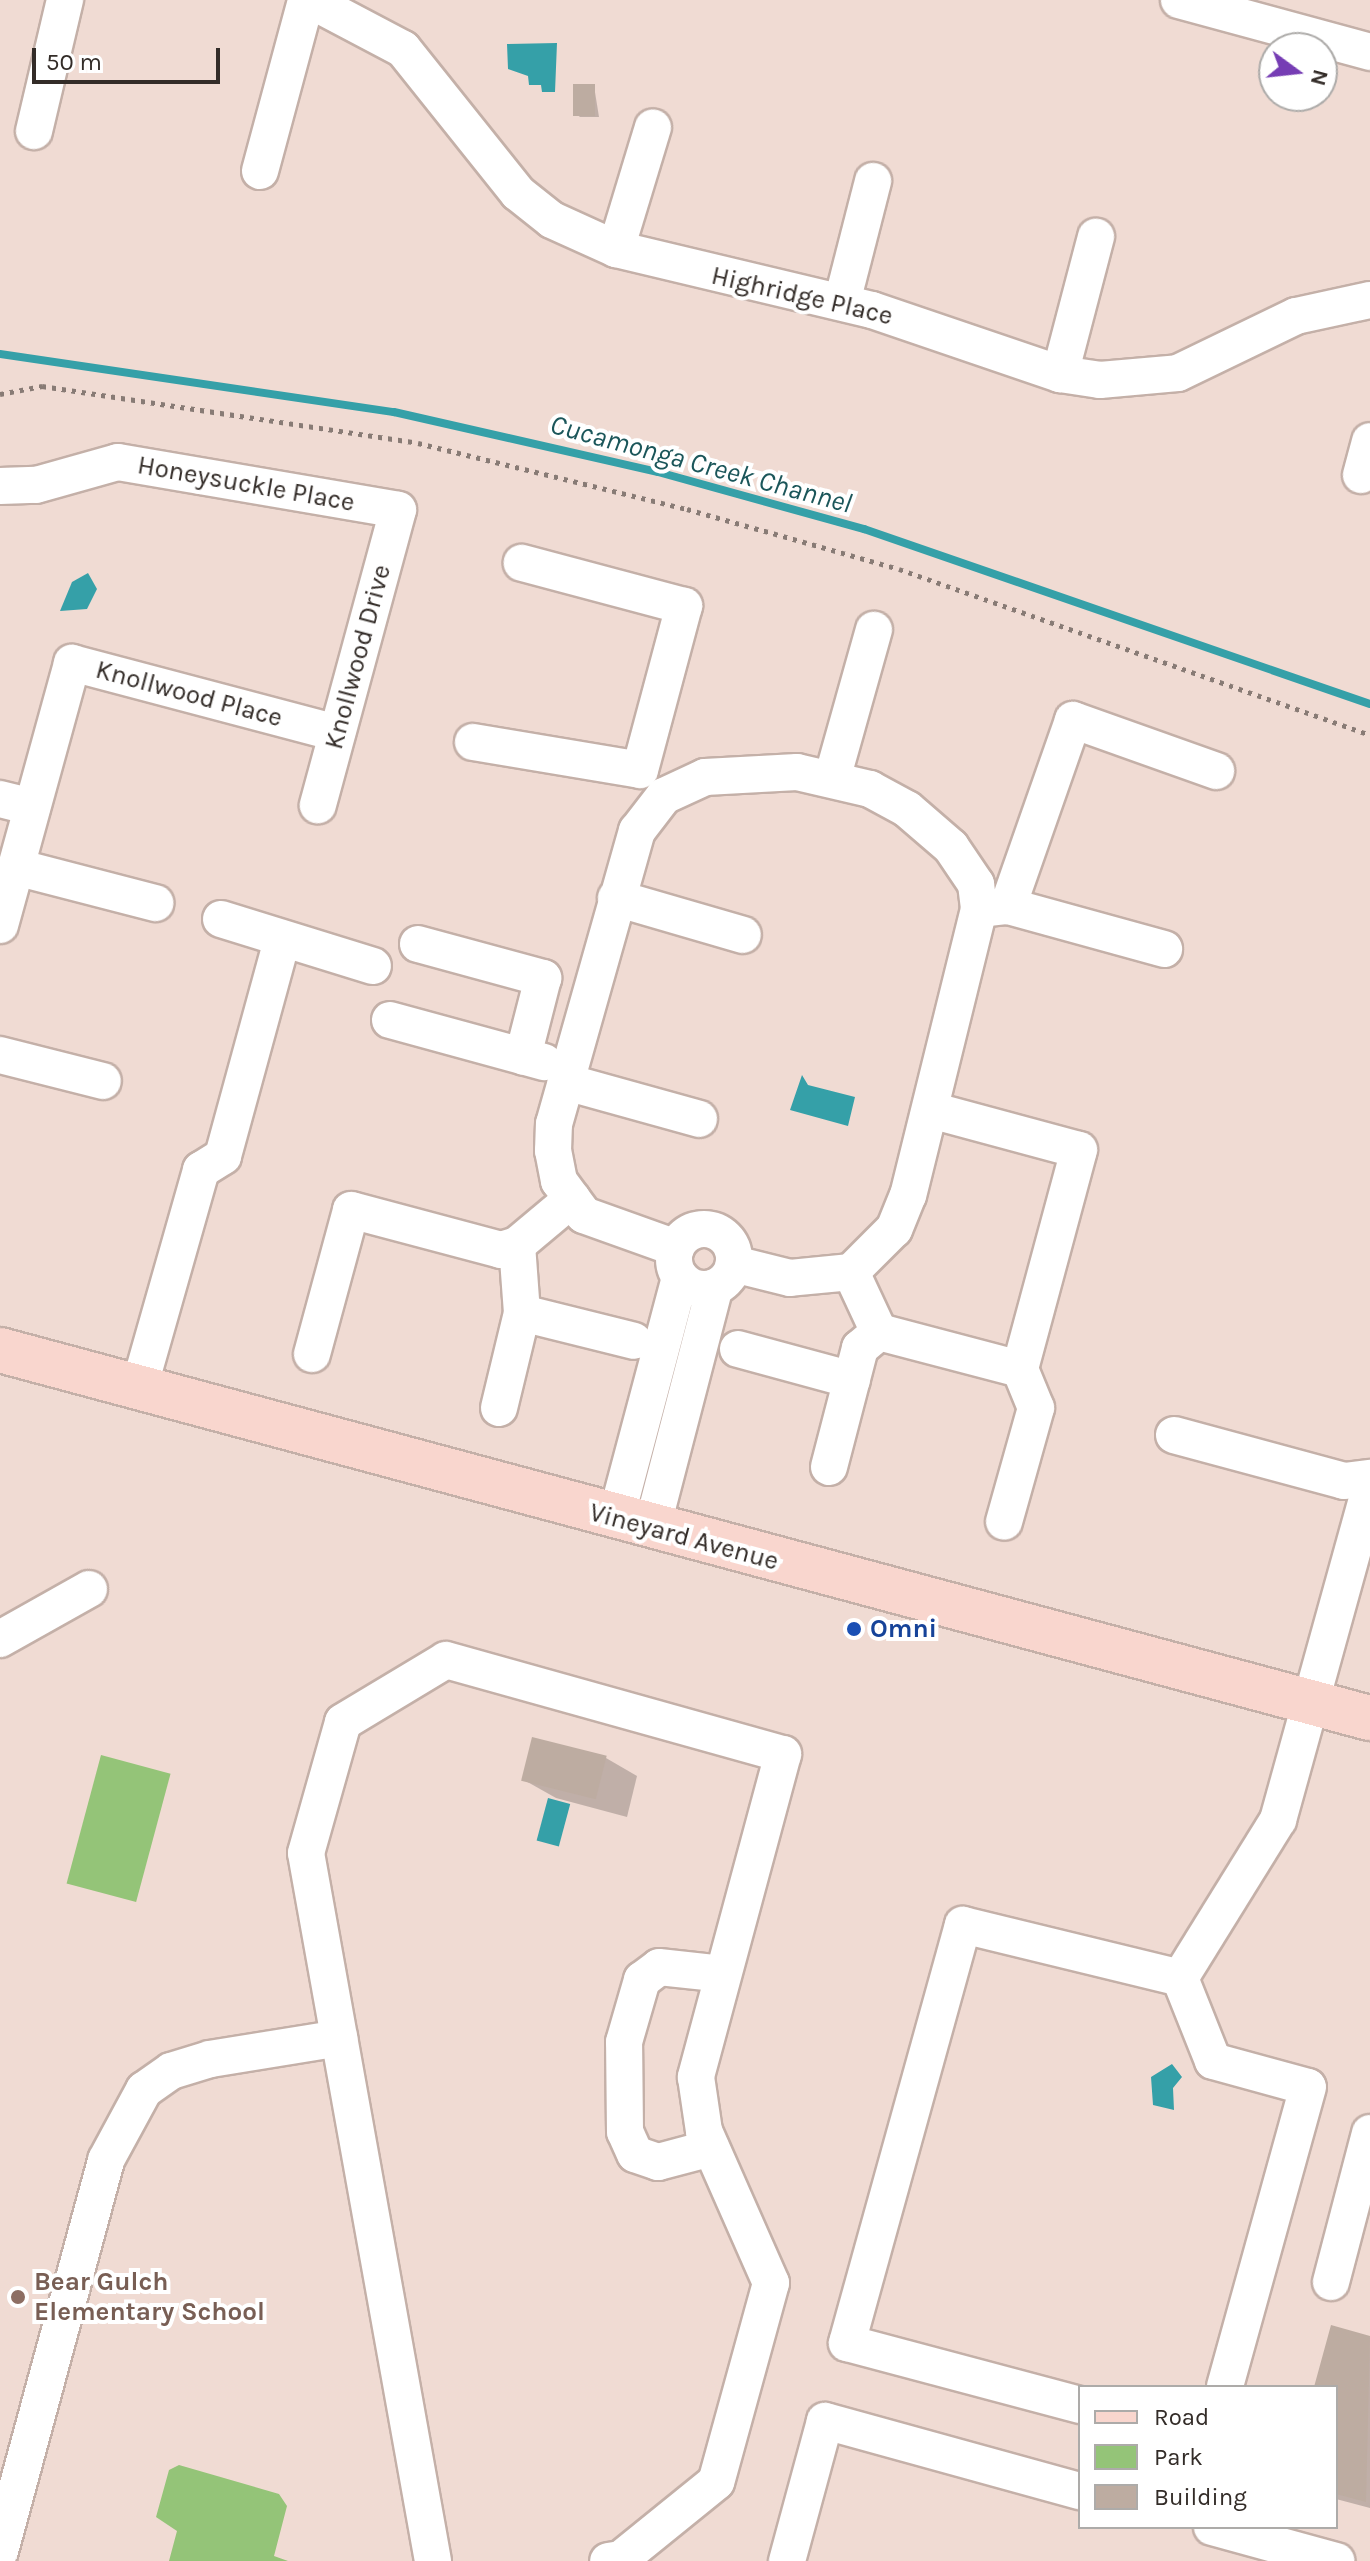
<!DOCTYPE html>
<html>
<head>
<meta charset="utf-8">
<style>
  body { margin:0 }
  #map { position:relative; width:1370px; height:2561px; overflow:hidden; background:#f0dbd3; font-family:Karla,sans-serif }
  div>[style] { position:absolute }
  .green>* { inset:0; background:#94c478; transform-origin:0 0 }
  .water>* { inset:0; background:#35a0a8; transform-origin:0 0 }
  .shadow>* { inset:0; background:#0003 }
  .stream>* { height:8px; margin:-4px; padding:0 4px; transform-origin:4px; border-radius:4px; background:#35a0a8 }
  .building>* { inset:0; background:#bdaca1; transform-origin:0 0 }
  .path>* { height:5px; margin-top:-2.5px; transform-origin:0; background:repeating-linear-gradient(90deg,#887b75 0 4px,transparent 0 10px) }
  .roads { filter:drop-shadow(2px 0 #c4b0a8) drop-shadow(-2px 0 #c4b0a8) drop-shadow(0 2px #c4b0a8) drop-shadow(0 -2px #c4b0a8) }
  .minor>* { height:36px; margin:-18px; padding:0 18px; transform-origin:18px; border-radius:18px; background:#fff }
  .minor>.ring { margin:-18px; padding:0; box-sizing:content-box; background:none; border:36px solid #fff; border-radius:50% }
  .major>* { height:44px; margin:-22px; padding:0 22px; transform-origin:22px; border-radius:22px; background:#f9d6ce }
  .dots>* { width:22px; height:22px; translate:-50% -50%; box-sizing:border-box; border:4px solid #fff; border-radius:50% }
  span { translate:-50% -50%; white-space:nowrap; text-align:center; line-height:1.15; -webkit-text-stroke:8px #fff; paint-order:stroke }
  .street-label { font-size:26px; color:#332c28 }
  .transit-label { font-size:26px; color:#164399; font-weight:700 }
  .left { translate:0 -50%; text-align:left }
  .education-label { font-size:26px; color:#785e54; font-weight:700 }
  .water-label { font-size:28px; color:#1b565a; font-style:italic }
  .legend { position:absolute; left:1078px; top:2385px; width:260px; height:144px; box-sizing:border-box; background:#fff; border:2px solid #adaba9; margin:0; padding:10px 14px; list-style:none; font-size:24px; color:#332c28 }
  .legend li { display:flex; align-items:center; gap:16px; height:40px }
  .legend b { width:40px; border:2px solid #adaba9 }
  .north { position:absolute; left:1258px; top:32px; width:80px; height:80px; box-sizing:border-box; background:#fff; border:2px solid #adaba9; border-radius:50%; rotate:105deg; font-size:22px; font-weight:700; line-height:32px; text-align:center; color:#332c28 }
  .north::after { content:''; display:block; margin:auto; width:28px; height:36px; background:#763db4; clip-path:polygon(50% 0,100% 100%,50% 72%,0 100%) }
  .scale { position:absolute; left:32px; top:48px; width:188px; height:36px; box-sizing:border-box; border:4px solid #332c28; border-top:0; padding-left:10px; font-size:24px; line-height:28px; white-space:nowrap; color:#332c28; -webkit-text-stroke:6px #fff; paint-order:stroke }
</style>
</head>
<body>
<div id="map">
  <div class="green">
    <i style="left:101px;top:1755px;width:72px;height:133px;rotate:15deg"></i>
    <i style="clip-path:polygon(179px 2465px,279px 2494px,287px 2506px,274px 2556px,288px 2561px,169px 2561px,177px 2531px,156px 2517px,169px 2470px)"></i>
  </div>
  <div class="water">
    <i style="clip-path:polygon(557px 43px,555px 92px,542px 92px,541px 85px,529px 85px,528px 76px,508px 69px,507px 44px)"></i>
    <i style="clip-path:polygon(88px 573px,97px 589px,87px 609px,60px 611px,72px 582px)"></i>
    <i style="clip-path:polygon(802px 1075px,808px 1085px,855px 1097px,848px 1126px,790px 1110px)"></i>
    <i style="left:548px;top:1798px;width:23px;height:44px;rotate:15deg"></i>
    <i style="clip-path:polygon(1172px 2064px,1182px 2077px,1173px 2088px,1174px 2110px,1153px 2105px,1151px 2077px)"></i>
  </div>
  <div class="shadow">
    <i style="clip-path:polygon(594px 86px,599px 117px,580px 117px,576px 114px)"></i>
    <i style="clip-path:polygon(606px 1758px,637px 1776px,627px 1817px,556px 1798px,524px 1780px)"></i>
    <i style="clip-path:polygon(1332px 2328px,1370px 2338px,1370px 2508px,1336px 2499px,1336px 2387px,1316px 2387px)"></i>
  </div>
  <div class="stream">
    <i style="left:0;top:354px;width:398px;rotate:8.4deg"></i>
    <i style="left:394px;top:412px;width:271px;rotate:12.8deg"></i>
    <i style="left:658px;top:472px;width:214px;rotate:15.5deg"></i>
    <i style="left:864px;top:529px;width:535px;rotate:19.08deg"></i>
  </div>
  <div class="building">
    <i style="left:573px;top:84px;width:22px;height:32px"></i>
    <i style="left:532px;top:1737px;width:77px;height:45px;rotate:14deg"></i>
    <i style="clip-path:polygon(1331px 2325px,1370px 2336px,1366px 2502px,1336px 2494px,1336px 2387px,1314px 2387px)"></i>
  </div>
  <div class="path">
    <i style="left:0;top:394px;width:43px;rotate:-10.8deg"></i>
    <i style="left:42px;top:386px;width:380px;rotate:8.6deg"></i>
    <i style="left:418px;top:443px;width:277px;rotate:13.8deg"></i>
    <i style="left:687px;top:509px;width:220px;rotate:15.8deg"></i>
    <i style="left:899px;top:569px;width:499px;rotate:19.4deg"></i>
  </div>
  <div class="roads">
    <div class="minor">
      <i style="left:310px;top:0;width:105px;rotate:27.8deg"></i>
      <i style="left:403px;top:49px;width:184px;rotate:51.4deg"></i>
      <i style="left:518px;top:193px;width:43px;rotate:38.5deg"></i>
      <i style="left:552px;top:220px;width:70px;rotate:24.4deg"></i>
      <i style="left:616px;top:249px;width:263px;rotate:13.4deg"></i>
      <i style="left:872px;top:310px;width:199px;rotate:18.8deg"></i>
      <i style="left:1060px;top:374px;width:40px;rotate:8.5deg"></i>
      <i style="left:1100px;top:380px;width:78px;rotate:-5.1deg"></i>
      <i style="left:1178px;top:373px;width:131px;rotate:-25.8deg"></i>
      <i style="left:1296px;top:316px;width:76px;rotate:-12.2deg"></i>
      <i style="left:1179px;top:0;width:198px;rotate:15.2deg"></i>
      <i style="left:34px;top:131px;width:135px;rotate:-76.7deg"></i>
      <i style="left:260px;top:171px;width:177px;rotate:-74.9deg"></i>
      <i style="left:616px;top:249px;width:127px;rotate:-73.1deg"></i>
      <i style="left:842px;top:302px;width:125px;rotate:-75.6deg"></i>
      <i style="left:1060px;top:374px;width:142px;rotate:-75.3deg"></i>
      <i style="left:1361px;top:475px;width:35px;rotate:-75deg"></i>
      <i style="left:0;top:486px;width:36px;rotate:-2deg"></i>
      <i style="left:36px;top:485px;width:85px;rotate:-15.7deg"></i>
      <i style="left:118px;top:462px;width:284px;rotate:9.7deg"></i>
      <i style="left:398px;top:510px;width:306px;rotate:105.2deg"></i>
      <i style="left:473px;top:742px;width:169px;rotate:9.5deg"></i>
      <i style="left:640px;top:770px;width:170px;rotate:-75deg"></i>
      <i style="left:684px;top:606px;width:168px;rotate:-165.1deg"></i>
      <i style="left:832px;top:779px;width:155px;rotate:-74.3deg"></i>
      <i style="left:0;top:799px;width:33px;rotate:14deg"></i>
      <i style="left:16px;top:867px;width:144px;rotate:14.5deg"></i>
      <i style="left:616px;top:898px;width:132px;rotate:16.2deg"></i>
      <i style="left:1008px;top:906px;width:162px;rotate:15.4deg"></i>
      <i style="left:979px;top:909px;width:29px;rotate:-6deg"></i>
      <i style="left:1008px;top:906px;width:197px;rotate:-70.7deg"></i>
      <i style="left:1073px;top:720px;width:152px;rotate:19.6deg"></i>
      <i style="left:221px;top:919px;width:159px;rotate:17.2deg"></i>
      <i style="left:0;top:925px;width:272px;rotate:-74.6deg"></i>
      <i style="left:72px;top:663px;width:274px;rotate:14.8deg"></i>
      <i style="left:418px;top:944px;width:130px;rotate:15.2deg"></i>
      <i style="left:543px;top:978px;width:81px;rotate:104.4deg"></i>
      <i style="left:390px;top:1020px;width:160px;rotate:15.3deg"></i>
      <i style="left:0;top:1055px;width:106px;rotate:14.2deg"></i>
      <i style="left:566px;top:1082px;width:138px;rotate:15.5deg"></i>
      <i style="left:931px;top:1110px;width:153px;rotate:15.1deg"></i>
      <i style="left:1079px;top:1150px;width:227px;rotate:105.1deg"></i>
      <i class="ring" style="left:674px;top:1229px;width:24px;height:24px"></i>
      <i style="left:676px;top:1248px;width:98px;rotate:-160.3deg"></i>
      <i style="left:584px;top:1215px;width:42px;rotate:-126.3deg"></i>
      <i style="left:559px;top:1181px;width:31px;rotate:-101deg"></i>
      <i style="left:553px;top:1151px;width:27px;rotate:-88deg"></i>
      <i style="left:554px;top:1124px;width:305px;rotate:-74.2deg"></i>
      <i style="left:637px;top:831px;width:44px;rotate:-52.4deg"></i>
      <i style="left:664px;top:796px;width:45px;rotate:-24.9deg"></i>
      <i style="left:705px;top:777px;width:92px;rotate:-3.1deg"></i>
      <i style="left:797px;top:772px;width:75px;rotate:13.1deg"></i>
      <i style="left:870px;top:789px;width:42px;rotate:28.4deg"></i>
      <i style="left:907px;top:809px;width:58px;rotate:40.8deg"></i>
      <i style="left:951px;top:847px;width:45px;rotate:56deg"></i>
      <i style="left:976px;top:884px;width:25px;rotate:83deg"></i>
      <i style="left:979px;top:909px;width:295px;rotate:103.9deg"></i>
      <i style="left:908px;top:1195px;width:37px;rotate:112deg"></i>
      <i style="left:894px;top:1229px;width:61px;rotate:135deg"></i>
      <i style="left:851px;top:1272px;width:61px;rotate:174.4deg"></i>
      <i style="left:790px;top:1278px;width:58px;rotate:-166deg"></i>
      <i style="left:851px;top:1272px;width:66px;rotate:65deg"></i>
      <i style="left:879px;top:1332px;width:146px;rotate:14.7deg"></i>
      <i style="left:1020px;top:1369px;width:42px;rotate:67.7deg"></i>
      <i style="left:1036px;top:1408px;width:118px;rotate:105.7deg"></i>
      <i style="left:522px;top:1313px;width:115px;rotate:14deg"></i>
      <i style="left:738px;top:1349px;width:118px;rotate:15.2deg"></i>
      <i style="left:312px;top:1354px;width:149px;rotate:-74.8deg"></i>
      <i style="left:351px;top:1210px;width:155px;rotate:14.9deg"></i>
      <i style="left:501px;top:1250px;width:17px;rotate:-17deg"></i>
      <i style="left:139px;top:1388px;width:227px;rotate:-74.1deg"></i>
      <i style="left:201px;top:1170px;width:26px;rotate:-32deg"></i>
      <i style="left:223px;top:1156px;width:223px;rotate:-74.7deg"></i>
      <i style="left:499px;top:1408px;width:98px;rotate:-76.4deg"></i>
      <i style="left:522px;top:1313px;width:68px;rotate:-94.2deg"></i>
      <i style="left:517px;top:1245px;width:72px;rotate:-39.9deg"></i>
      <i style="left:1174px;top:1435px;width:176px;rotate:15.1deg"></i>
      <i style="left:1344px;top:1481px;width:26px;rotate:-7deg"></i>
      <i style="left:829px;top:1467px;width:123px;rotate:-75.4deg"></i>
      <i style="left:860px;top:1348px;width:25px;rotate:-40deg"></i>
      <i style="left:616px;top:1518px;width:249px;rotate:-75.1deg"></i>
      <i style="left:652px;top:1528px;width:249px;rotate:-75.4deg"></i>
      <i style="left:0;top:1639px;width:102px;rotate:-29.3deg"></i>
      <i style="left:1180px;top:1978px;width:186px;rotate:-58.2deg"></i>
      <i style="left:1278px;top:1820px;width:344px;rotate:-74.5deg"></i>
      <i style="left:711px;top:2148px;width:55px;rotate:165.2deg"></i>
      <i style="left:658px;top:2162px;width:24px;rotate:-161deg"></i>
      <i style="left:635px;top:2154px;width:24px;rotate:-114deg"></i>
      <i style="left:625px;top:2132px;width:90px;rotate:-90.6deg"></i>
      <i style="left:624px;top:2042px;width:65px;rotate:-73.8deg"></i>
      <i style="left:642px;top:1980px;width:21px;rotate:-37deg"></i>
      <i style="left:659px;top:1967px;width:64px;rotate:6.2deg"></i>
      <i style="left:1331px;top:2282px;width:154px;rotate:-75.3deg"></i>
      <i style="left:1080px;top:2405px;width:241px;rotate:-165.1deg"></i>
      <i style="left:847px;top:2343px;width:434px;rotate:-74.5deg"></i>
      <i style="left:963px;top:1925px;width:223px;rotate:13.7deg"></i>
      <i style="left:1180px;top:1978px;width:89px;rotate:68.3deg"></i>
      <i style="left:1213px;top:2061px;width:98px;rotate:15.3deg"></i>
      <i style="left:1308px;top:2087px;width:311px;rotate:105.5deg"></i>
      <i style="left:1212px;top:2527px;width:129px;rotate:15.3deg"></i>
      <i style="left:0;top:2551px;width:405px;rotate:-74.8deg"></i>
      <i style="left:106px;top:2160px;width:80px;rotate:-61.5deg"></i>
      <i style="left:144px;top:2090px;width:33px;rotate:-35deg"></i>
      <i style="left:171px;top:2071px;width:41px;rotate:-17.1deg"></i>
      <i style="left:210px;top:2059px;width:131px;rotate:-9.2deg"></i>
      <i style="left:433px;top:2561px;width:719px;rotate:-100.17deg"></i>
      <i style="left:306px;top:1853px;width:136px;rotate:-74.2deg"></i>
      <i style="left:343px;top:1722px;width:120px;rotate:-31deg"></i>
      <i style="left:446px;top:1660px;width:350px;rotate:15.6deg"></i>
      <i style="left:783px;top:1754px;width:335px;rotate:105.1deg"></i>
      <i style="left:696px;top:2077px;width:55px;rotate:81.6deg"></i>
      <i style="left:704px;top:2131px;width:166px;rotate:66.2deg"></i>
      <i style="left:771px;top:2283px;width:206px;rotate:105.4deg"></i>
      <i style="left:716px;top:2482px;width:122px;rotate:141deg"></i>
      <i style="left:621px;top:2559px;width:13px;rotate:171deg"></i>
      <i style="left:787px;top:2561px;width:145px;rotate:-74.8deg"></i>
      <i style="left:825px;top:2421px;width:264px;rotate:15.4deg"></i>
    </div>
    <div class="major">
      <i style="left:0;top:1350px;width:1419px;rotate:15.04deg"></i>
    </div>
  </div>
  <div class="dots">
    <i style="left:854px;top:1629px;background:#1a4fb4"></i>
    <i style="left:18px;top:2297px;background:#8d6e63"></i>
  </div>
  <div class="street-label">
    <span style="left:802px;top:296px;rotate:13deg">Highridge Place</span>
    <span style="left:246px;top:484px;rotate:10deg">Honeysuckle Place</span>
    <span style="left:358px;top:657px;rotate:-75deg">Knollwood Drive</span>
    <span style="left:189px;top:694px;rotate:15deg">Knollwood Place</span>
    <span style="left:684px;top:1537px;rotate:15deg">Vineyard Avenue</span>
  </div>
  <div class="transit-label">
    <span class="left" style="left:870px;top:1629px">Omni</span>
  </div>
  <div class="education-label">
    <span class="left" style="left:34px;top:2297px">Bear Gulch<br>Elementary School</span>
  </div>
  <div class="water-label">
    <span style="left:701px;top:464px;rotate:15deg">Cucamonga Creek Channel</span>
  </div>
  <ul class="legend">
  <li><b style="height:10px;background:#f9d6ce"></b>Road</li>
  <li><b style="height:22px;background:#94c478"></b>Park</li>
  <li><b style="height:22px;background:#bdaca1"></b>Building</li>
  </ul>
  <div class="north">N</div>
  <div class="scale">50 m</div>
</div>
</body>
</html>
